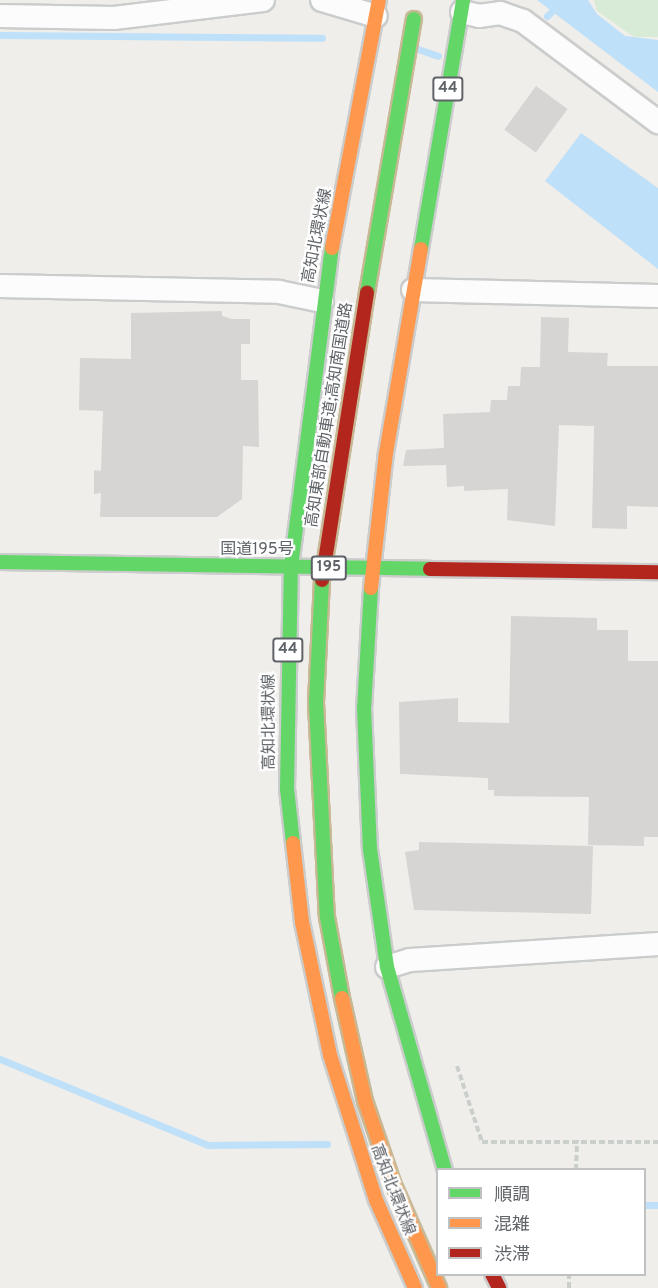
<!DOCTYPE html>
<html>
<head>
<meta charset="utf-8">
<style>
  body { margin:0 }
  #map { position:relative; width:658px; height:1288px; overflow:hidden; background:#efeeea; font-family:Overpass,"Noto Sans JP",sans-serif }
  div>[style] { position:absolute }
  .green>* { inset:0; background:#d8ebd6 }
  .water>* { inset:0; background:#bfe0f9 }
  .stream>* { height:7px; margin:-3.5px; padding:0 3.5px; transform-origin:3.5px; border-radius:3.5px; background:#bfe0f9 }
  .building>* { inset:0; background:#d6d5d3; transform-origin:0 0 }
  .path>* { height:4px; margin-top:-2px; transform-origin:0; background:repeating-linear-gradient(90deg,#cacfcc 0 6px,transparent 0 9px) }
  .roads { filter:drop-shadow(2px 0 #cbcccc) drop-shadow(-2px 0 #cbcccc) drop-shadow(0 2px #cbcccc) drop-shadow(0 -2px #cbcccc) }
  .street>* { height:22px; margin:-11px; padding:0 11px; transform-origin:11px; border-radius:11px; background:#fdfcfc }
  .fast>* { height:14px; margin:-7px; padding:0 7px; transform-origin:7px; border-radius:7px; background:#63d668 }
  .slow>* { height:14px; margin:-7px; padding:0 7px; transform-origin:7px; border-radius:7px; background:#ff974d }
  .jam>* { height:14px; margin:-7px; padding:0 7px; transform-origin:7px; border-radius:7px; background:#b3261e }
  .bridges { filter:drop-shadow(2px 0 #c8b996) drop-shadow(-2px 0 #c8b996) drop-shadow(0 2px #c8b996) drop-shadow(0 -2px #c8b996) }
  .fast-bridge>* { height:14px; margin:-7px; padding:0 7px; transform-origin:7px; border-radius:7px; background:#63d668 }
  .slow-bridge>* { height:14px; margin:-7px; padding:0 7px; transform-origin:7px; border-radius:7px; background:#ff974d }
  .jam-bridge>* { height:14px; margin:-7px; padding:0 7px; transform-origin:7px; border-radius:7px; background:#b3261e }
  span { translate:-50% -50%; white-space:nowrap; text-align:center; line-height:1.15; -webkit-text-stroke:4.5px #fff; paint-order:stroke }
  .shield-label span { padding:2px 4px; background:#fff; border:2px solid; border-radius:4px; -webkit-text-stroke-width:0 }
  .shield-label { font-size:15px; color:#5f6368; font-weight:700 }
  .street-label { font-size:16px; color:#5f6368 }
  .legend { position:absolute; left:436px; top:1168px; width:210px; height:108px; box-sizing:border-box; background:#fff; border:2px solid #bfc1c3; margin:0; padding:8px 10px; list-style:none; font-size:18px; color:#5f6368 }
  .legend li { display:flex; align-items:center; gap:12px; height:30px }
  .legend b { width:30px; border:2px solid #bfc1c3 }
</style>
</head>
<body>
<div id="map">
  <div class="green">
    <i style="clip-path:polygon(594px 0,658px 0,658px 37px,634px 37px,597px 11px)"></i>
  </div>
  <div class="water">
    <i style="clip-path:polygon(537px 0,588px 0,597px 14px,625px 36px,658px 40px,658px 92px)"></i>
    <i style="clip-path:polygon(581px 133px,658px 188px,658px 269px,545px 181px)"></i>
  </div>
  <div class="stream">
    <i style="left:547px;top:16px;width:16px;rotate:-45deg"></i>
    <i style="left:0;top:35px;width:322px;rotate:0.5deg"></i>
    <i style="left:418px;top:49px;width:21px;rotate:19deg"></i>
    <i style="left:0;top:1059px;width:225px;rotate:22.5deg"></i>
    <i style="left:208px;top:1145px;width:119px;rotate:-0.5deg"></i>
    <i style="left:644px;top:1205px;width:14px"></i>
  </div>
  <div class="building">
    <i style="left:536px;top:86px;width:39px;height:54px;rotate:36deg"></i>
    <i style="clip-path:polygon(222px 311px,222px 316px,232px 319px,250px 319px,250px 344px,241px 344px,241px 380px,258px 380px,259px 447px,243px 446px,242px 499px,217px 517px,100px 517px,101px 493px,94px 494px,94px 470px,101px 471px,103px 411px,79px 410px,80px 358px,131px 359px,131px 313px)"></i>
    <i style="clip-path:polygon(541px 317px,569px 318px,568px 352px,608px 353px,607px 366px,658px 366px,658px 507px,627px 506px,627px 529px,592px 528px,594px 426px,559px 425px,555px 526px,507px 520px,508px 489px,464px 491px,464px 486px,447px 487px,446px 465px,403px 466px,406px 450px,444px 448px,443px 414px,490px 412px,491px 400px,507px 400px,508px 386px,520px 386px,521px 367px,540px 367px)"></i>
    <i style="clip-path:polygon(511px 616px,597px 618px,597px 630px,628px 630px,628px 661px,658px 661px,658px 837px,644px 837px,644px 846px,588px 845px,589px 797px,494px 796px,494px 790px,488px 790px,488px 778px,400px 774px,399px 702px,458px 698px,458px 722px,509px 723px)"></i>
    <i style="clip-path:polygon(419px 842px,593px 846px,591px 914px,414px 910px,405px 852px,419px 850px)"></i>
  </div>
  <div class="path">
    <i style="left:457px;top:1066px;width:80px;rotate:71.8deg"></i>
    <i style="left:482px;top:1142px;width:176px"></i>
    <i style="left:576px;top:1170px;width:30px;rotate:-88deg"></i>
    <i style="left:569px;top:1288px;width:14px;rotate:-90deg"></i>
  </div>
  <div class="roads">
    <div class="street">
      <i style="left:322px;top:0;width:56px;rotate:16.5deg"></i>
      <i style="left:462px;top:12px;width:17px;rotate:13deg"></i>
      <i style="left:479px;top:16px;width:21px;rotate:-8deg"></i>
      <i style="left:500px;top:13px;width:24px;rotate:19deg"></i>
      <i style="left:523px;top:21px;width:169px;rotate:36.8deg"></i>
      <i style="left:0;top:16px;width:114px;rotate:1deg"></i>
      <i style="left:114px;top:18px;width:150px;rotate:-6.9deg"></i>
      <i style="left:0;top:286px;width:279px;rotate:1.2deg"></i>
      <i style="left:279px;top:292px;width:44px;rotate:11.8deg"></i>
      <i style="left:413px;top:290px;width:245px;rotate:1.4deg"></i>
      <i style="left:387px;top:967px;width:24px;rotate:-17deg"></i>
      <i style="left:410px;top:960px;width:249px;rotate:-3.7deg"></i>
    </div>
    <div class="fast">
      <i style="left:421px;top:249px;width:253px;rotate:-80.4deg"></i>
      <i style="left:0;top:562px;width:430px;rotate:0.9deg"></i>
      <i style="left:371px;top:588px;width:120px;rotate:93.3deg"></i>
      <i style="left:364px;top:708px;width:141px;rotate:87.6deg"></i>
      <i style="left:370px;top:849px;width:119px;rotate:81.8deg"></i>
      <i style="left:387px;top:967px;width:211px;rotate:74.1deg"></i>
      <i style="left:293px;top:843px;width:54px;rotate:-96.3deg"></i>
      <i style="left:287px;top:789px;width:222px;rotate:-89deg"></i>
      <i style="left:291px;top:567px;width:322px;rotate:-82.7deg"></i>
    </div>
    <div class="slow">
      <i style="left:332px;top:248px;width:252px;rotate:-79.3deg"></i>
      <i style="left:371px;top:588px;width:136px;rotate:-83.7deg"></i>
      <i style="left:386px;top:453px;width:207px;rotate:-80.3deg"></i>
      <i style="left:293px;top:843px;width:80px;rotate:83.5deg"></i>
      <i style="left:302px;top:922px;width:136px;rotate:78.1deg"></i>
      <i style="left:330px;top:1055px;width:152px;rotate:72.4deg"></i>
      <i style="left:376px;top:1200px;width:96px;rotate:66.1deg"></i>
    </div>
    <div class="jam">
      <i style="left:430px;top:569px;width:228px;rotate:0.8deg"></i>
      <i style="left:492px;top:1274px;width:16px;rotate:63deg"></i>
    </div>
  </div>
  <div class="bridges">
    <div class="fast-bridge">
      <i style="left:367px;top:293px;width:278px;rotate:-80.3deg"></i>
      <i style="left:322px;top:580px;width:123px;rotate:92.8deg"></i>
      <i style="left:316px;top:703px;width:214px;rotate:87.1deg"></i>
      <i style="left:327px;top:917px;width:82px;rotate:79.5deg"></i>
    </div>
    <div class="slow-bridge">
      <i style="left:342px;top:998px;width:106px;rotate:77.4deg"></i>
      <i style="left:365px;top:1101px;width:87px;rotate:71.1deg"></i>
      <i style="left:393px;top:1183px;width:115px;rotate:66.3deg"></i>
    </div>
    <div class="jam-bridge">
      <i style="left:322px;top:580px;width:291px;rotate:-81.1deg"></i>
    </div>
  </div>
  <div class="shield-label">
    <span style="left:448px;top:89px">44</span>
    <span style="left:329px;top:568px">195</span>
    <span style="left:288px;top:650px">44</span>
  </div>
  <div class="street-label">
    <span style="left:318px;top:236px;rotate:-79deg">高知北環状線</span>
    <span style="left:330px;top:415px;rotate:-81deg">高知東部自動車道;高知南国道路</span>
    <span style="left:257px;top:550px">国道195号</span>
    <span style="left:270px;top:722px;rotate:-90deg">高知北環状線</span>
    <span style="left:392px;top:1190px;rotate:69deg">高知北環状線</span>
  </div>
  <ul class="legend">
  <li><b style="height:8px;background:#63d668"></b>順調</li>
  <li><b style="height:8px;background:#ff974d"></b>混雑</li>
  <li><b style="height:8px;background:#b3261e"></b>渋滞</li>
  </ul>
</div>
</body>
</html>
